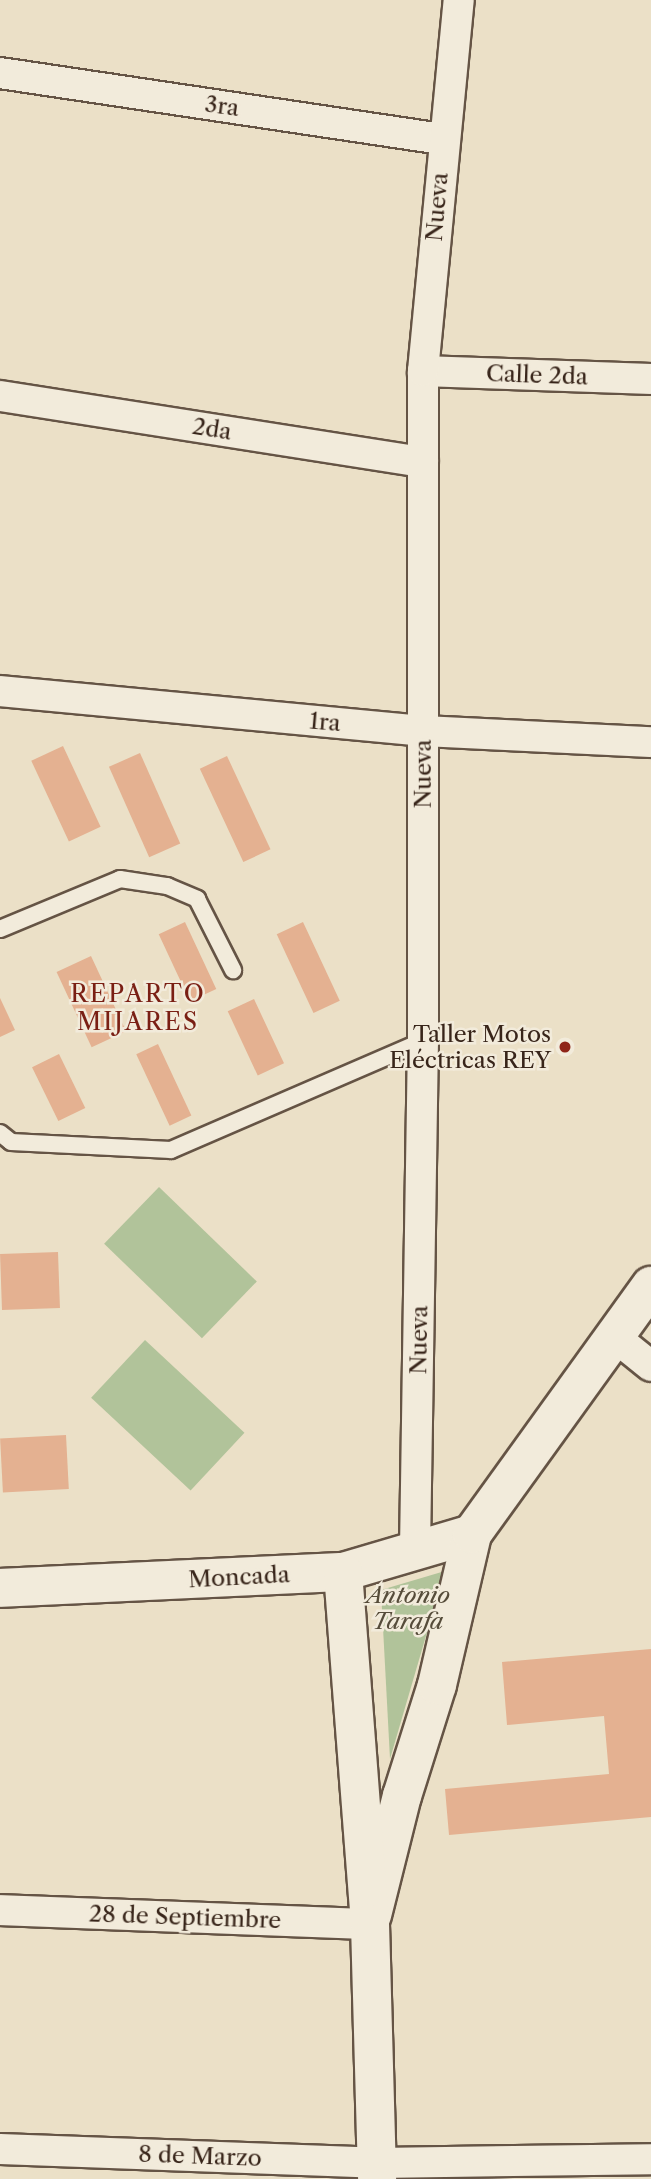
<!DOCTYPE html>
<html>
<head>
<meta charset="utf-8">
<style>
  body { margin:0 }
  #map { position:relative; width:651px; height:2179px; overflow:hidden; background:#ebe0c7; font-family:"Libre Caslon Text",serif }
  div>[style] { position:absolute }
  .green>* { inset:0; background:#b1c39a; transform-origin:0 0 }
  .building>* { inset:0; background:#e4b191; transform-origin:0 0 }
  .roads { filter:drop-shadow(2px 0 #655445) drop-shadow(-2px 0 #655445) drop-shadow(0 2px #655445) drop-shadow(0 -2px #655445) }
  .service>* { height:16px; margin:-8px; padding:0 8px; transform-origin:8px; border-radius:8px; background:#f2ebdb }
  .minor>* { height:30px; margin:-15px; padding:0 15px; transform-origin:15px; border-radius:15px; background:#f2ebdb }
  .tertiary>* { height:38px; margin:-19px; padding:0 19px; transform-origin:19px; border-radius:19px; background:#f2ebdb }
  .secondary>* { height:38px; margin:-19px; padding:0 19px; transform-origin:19px; border-radius:19px; background:#f2ebdb }
  .dots>* { width:19px; height:19px; translate:-50% -50%; box-sizing:border-box; border:4px solid #f2ebdb; border-radius:50% }
  span { translate:-50% -50%; white-space:nowrap; text-align:center; line-height:1.15; -webkit-text-stroke:5px #f2ebdb; paint-order:stroke }
  .street-label { font-size:23px; color:#38251a }
  .poi-label { font-size:23px; color:#38251a }
  .right { translate:-100% -50%; text-align:right }
  .park-label { font-size:23px; color:#564c3a; font-style:italic }
  .neighbourhood-label { font-size:24px; color:#7a1f14; letter-spacing:2px }
</style>
</head>
<body>
<div id="map">
  <div class="green">
    <i style="left:159px;top:1187px;width:136px;height:79px;rotate:44deg"></i>
    <i style="left:145px;top:1340px;width:136px;height:79px;rotate:43deg"></i>
    <i style="clip-path:polygon(445px 1571px,390px 1759px,381px 1590px)"></i>
  </div>
  <div class="building">
    <i style="left:63px;top:746px;width:89px;height:35px;rotate:65deg"></i>
    <i style="left:140px;top:753px;width:99px;height:34px;rotate:66deg"></i>
    <i style="left:227px;top:756px;width:103px;height:30px;rotate:65deg"></i>
    <i style="left:185px;top:922px;width:74px;height:29px;rotate:65deg"></i>
    <i style="left:303px;top:922px;width:87px;height:29px;rotate:65deg"></i>
    <i style="left:91px;top:956px;width:83px;height:38px;rotate:65deg"></i>
    <i style="clip-path:polygon(0 998px,15px 1030px,0 1037px)"></i>
    <i style="left:254px;top:999px;width:71px;height:29px;rotate:65deg"></i>
    <i style="left:158px;top:1044px;width:79px;height:24px;rotate:65deg"></i>
    <i style="left:59px;top:1054px;width:60px;height:30px;rotate:64deg"></i>
    <i style="left:58px;top:1252px;width:56px;height:58px;rotate:88deg"></i>
    <i style="left:66px;top:1435px;width:54px;height:66px;rotate:87deg"></i>
    <i style="clip-path:polygon(651px 1649px,651px 1817px,449px 1835px,445px 1789px,609px 1774px,604px 1716px,507px 1725px,502px 1662px)"></i>
  </div>
  <div class="roads">
    <div class="service">
      <i style="left:0;top:929px;width:130px;rotate:-22.6deg"></i>
      <i style="left:120px;top:879px;width:48px;rotate:8.5deg"></i>
      <i style="left:167px;top:886px;width:33px;rotate:23deg"></i>
      <i style="left:197px;top:899px;width:80px;rotate:63.1deg"></i>
      <i style="left:0;top:1133px;width:14px;rotate:39deg"></i>
      <i style="left:11px;top:1142px;width:160px;rotate:2.9deg"></i>
      <i style="left:171px;top:1150px;width:275px;rotate:-23.4deg"></i>
    </div>
    <div class="minor">
      <i style="left:0;top:73px;width:448px;rotate:8.5deg"></i>
      <i style="left:423px;top:371px;width:228px;rotate:2deg"></i>
      <i style="left:0;top:396px;width:428px;rotate:8.9deg"></i>
      <i style="left:0;top:691px;width:425px;rotate:5.4deg"></i>
      <i style="left:423px;top:731px;width:228px;rotate:2.8deg"></i>
      <i style="left:615px;top:1337px;width:46px;rotate:38.9deg"></i>
      <i style="left:415px;top:1549px;width:508px;rotate:-89.1deg"></i>
      <i style="left:423px;top:1041px;width:670px;rotate:-90deg"></i>
      <i style="left:423px;top:371px;width:373px;rotate:-84.5deg"></i>
      <i style="left:0;top:1910px;width:370px;rotate:2.2deg"></i>
      <i style="left:0;top:2149px;width:377px;rotate:2.1deg"></i>
      <i style="left:377px;top:2163px;width:274px;rotate:-0.8deg"></i>
    </div>
    <div class="tertiary">
      <i style="left:343px;top:1572px;width:134px;rotate:-16.4deg"></i>
      <i style="left:372px;top:1915px;width:123px;rotate:-75.9deg"></i>
      <i style="left:402px;top:1796px;width:116px;rotate:-72.5deg"></i>
      <i style="left:437px;top:1685px;width:155px;rotate:-76.9deg"></i>
      <i style="left:472px;top:1534px;width:306px;rotate:-54.2deg"></i>
    </div>
    <div class="secondary">
      <i style="left:0;top:1588px;width:343px;rotate:-2.7deg"></i>
      <i style="left:343px;top:1572px;width:353px;rotate:85.6deg"></i>
      <i style="left:370px;top:1924px;width:255px;rotate:88.4deg"></i>
    </div>
  </div>
  <div class="dots">
    <i style="left:565px;top:1047px;background:#8f2418"></i>
  </div>
  <div class="street-label">
    <span style="left:222px;top:106px;rotate:8deg">3ra</span>
    <span style="left:437px;top:207px;rotate:-85deg">Nueva</span>
    <span style="left:537px;top:375px;rotate:2deg">Calle 2da</span>
    <span style="left:212px;top:429px;rotate:9deg">2da</span>
    <span style="left:325px;top:722px;rotate:5deg">1ra</span>
    <span style="left:423px;top:774px;rotate:-90deg">Nueva</span>
    <span style="left:419px;top:1340px;rotate:-89deg">Nueva</span>
    <span style="left:239px;top:1577px;rotate:-3deg">Moncada</span>
    <span style="left:185px;top:1917px;rotate:2deg">28 de Septiembre</span>
    <span style="left:200px;top:2156px;rotate:2deg">8 de Marzo</span>
  </div>
  <div class="poi-label">
    <span class="right" style="left:551px;top:1047px">Taller Motos<br>Eléctricas REY</span>
  </div>
  <div class="park-label">
    <span style="left:408px;top:1608px">Antonio<br>Tarafa</span>
  </div>
  <div class="neighbourhood-label">
    <span style="left:138px;top:1008px">REPARTO<br>MIJARES</span>
  </div>
</div>
</body>
</html>
